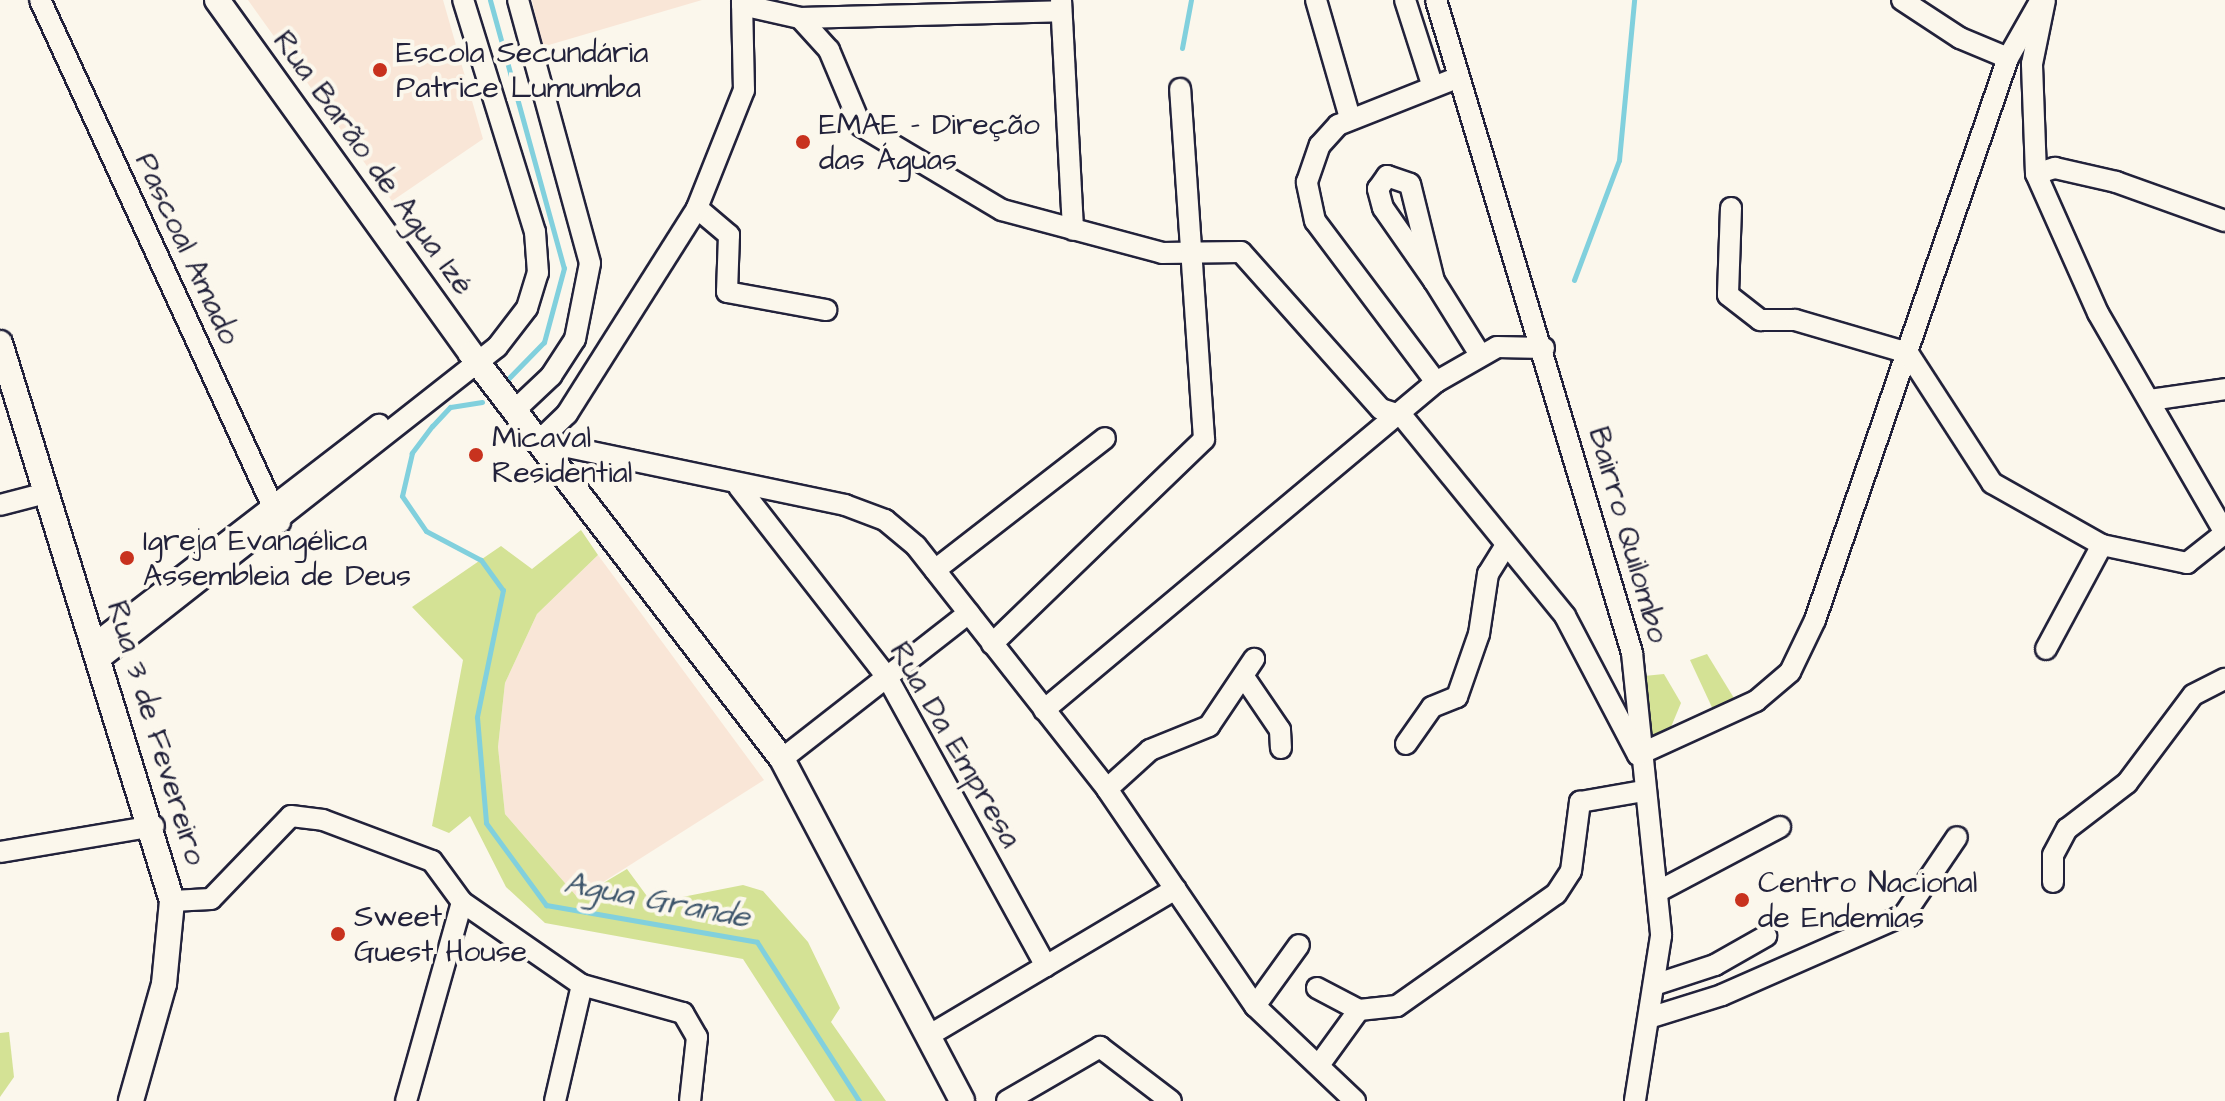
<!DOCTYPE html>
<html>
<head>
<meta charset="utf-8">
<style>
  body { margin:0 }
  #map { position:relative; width:2225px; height:1101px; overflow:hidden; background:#fbf7ec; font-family:"Architects Daughter",sans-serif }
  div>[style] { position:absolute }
  .built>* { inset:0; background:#f9e6d7 }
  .green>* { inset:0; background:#d4e295 }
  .stream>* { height:5px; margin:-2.5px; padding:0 2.5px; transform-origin:2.5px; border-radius:2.5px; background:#81d0dd }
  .roads { filter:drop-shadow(2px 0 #22223b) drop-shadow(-2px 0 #22223b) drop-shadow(0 2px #22223b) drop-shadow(0 -2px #22223b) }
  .minor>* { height:20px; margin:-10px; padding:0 10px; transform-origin:10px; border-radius:10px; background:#fbf7ec }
  .major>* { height:24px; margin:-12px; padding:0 12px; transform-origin:12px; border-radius:12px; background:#fbf7ec }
  .dots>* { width:22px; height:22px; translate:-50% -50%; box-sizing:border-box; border:4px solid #fbf7ec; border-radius:50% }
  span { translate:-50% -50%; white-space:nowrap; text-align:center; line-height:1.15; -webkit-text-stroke:8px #fbf7ec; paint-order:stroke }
  .poi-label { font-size:30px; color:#22223b }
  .left { translate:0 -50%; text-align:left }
  .street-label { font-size:30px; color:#22223b }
  .water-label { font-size:32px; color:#3e566c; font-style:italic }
</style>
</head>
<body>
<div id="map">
  <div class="built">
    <i style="clip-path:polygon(248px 0,443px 0,483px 139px,392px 201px)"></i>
    <i style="clip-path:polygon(532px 0,702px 0,542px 47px)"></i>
    <i style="clip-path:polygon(598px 555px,764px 780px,578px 898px,505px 814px,498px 747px,505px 683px,537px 614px)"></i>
  </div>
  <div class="green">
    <i style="clip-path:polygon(581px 530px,598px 555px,537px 614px,505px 683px,498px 747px,505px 814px,578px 898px,627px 869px,652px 903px,743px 885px,763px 891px,808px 942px,840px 1008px,831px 1022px,886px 1101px,835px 1101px,743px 959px,545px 923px,506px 887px,470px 816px,449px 833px,432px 826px,463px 660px,412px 607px,501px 546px,532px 569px)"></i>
    <i style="clip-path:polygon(1707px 654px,1737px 703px,1716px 716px,1690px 660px)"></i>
    <i style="clip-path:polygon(1664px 674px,1681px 703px,1666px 739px,1643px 746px,1644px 676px)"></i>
    <i style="clip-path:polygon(9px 1032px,14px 1077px,0 1097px,0 1033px)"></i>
  </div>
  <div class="stream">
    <i style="left:490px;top:0;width:278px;rotate:74.6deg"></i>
    <i style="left:564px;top:268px;width:77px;rotate:105.1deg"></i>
    <i style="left:544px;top:342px;width:54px;rotate:134.3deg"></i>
    <i style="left:1182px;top:48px;width:49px;rotate:-79.4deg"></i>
    <i style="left:1574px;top:280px;width:128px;rotate:-69.4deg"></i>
    <i style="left:1619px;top:160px;width:161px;rotate:-84.6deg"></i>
    <i style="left:482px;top:402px;width:32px;rotate:171deg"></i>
    <i style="left:450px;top:407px;width:26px;rotate:133deg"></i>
    <i style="left:432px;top:426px;width:34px;rotate:127deg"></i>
    <i style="left:412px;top:453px;width:44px;rotate:103.1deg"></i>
    <i style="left:402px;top:496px;width:42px;rotate:55.6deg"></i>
    <i style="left:426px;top:531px;width:62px;rotate:27.8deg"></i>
    <i style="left:481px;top:560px;width:37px;rotate:54deg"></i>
    <i style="left:503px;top:590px;width:130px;rotate:101.6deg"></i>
    <i style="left:477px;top:717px;width:106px;rotate:85.1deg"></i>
    <i style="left:486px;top:823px;width:102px;rotate:53.8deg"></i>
    <i style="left:546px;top:905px;width:214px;rotate:9.9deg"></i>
    <i style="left:757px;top:942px;width:189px;rotate:57.3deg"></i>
  </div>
  <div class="roads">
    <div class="minor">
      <i style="left:40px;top:0;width:575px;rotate:65.31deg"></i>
      <i style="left:1061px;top:0;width:230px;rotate:87deg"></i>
      <i style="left:1316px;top:0;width:123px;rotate:73.9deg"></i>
      <i style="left:1405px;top:0;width:91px;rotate:72.2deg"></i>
      <i style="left:1436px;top:0;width:682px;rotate:73.29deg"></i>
      <i style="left:1632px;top:653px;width:284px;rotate:84.1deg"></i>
      <i style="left:1661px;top:936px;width:167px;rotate:99deg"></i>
      <i style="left:1902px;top:0;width:69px;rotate:33.2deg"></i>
      <i style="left:1960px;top:38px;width:52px;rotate:22.6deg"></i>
      <i style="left:742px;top:5px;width:59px;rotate:12.6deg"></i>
      <i style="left:800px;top:18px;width:261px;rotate:-1.5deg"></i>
      <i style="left:800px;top:18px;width:43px;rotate:47.8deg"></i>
      <i style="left:829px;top:50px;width:82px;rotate:67.2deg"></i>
      <i style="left:861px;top:126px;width:164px;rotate:30.8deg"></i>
      <i style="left:1002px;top:210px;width:166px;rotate:15deg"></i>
      <i style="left:1162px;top:253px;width:79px;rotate:-0.7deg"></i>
      <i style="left:1241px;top:252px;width:210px;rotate:48.3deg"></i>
      <i style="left:1381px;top:409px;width:22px;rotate:18deg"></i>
      <i style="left:1402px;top:416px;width:258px;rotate:50.8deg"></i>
      <i style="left:1565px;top:616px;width:157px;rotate:62.3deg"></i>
      <i style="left:1638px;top:755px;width:130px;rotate:-24.6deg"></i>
      <i style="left:1756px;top:701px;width:45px;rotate:-40.5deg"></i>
      <i style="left:1790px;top:672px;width:58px;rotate:-64.3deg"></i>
      <i style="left:1815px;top:620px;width:594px;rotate:-71.05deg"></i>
      <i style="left:2008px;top:58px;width:67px;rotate:-60.4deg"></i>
      <i style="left:2036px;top:174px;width:20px;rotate:-18deg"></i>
      <i style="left:2055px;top:168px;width:63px;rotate:12.9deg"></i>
      <i style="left:2116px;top:182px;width:116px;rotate:19.7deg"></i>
      <i style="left:697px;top:208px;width:42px;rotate:40.2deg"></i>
      <i style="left:729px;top:235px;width:57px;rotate:92deg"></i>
      <i style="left:727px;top:292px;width:101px;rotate:10.3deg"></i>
      <i style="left:1731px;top:208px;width:87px;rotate:92deg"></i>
      <i style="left:1728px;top:295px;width:41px;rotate:38deg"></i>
      <i style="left:1760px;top:320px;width:35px"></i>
      <i style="left:1795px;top:320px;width:118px;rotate:16.3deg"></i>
      <i style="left:1908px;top:353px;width:155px;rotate:57.1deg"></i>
      <i style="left:1992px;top:483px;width:126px;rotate:29.4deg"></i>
      <i style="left:2102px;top:545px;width:87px;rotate:12deg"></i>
      <i style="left:2187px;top:563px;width:48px;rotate:-38.3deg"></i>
      <i style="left:2225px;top:533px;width:254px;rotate:-120deg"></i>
      <i style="left:2098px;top:313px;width:152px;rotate:-114deg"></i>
      <i style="left:2036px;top:174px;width:110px;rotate:-92.1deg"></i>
      <i style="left:2032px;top:64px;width:65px;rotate:-78.5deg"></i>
      <i style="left:1434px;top:281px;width:89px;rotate:-124.9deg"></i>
      <i style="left:1383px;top:208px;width:20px;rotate:-105deg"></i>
      <i style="left:1378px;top:189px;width:16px;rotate:-55deg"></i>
      <i style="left:1387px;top:176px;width:24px;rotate:19deg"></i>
      <i style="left:1410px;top:184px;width:100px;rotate:76.1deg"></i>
      <i style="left:1434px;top:281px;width:85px;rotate:58deg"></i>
      <i style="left:1436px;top:382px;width:201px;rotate:-126.9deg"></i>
      <i style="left:1315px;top:221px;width:40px;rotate:-102deg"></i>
      <i style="left:1307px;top:182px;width:39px;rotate:-71deg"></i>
      <i style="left:1320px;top:145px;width:27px;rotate:-48deg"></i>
      <i style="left:1338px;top:125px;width:130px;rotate:-21.6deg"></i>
      <i style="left:2150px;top:400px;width:76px;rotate:-8.3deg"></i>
      <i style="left:515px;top:410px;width:50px;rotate:-43.4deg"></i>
      <i style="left:551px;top:376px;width:44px;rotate:-57deg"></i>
      <i style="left:575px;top:339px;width:77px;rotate:-78.8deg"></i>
      <i style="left:590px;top:263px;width:273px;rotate:-105.3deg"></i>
      <i style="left:539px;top:441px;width:313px;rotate:11.8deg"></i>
      <i style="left:845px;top:505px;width:43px;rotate:20.6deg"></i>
      <i style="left:885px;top:520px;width:40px;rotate:40deg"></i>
      <i style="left:916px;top:546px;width:309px;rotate:51.8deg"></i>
      <i style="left:1107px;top:789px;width:263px;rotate:55.7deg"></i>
      <i style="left:1255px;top:1006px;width:138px;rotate:43.5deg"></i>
      <i style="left:539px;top:441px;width:39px;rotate:-44deg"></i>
      <i style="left:567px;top:414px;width:244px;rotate:-57.7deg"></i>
      <i style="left:697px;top:208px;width:127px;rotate:-68.3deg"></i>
      <i style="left:744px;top:90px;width:90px;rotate:-91.3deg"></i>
      <i style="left:739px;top:487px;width:241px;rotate:52.1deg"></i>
      <i style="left:887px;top:677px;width:330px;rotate:61.2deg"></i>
      <i style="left:0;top:505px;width:48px;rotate:-14.6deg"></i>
      <i style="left:935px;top:570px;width:215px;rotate:-37.8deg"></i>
      <i style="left:97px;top:642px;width:356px;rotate:-37.6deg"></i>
      <i style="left:992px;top:644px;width:295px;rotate:-44deg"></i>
      <i style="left:1204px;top:439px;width:351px;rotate:-93.9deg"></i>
      <i style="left:2046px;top:649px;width:118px;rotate:-61.7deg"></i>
      <i style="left:100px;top:659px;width:505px;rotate:-38.16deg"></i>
      <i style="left:497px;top:347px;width:49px;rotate:-52.4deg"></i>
      <i style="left:527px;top:308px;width:37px;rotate:-73deg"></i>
      <i style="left:538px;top:273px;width:41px;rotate:-94.2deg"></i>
      <i style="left:535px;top:232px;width:243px;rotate:-107.2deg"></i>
      <i style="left:1244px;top:677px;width:64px;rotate:55.8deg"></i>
      <i style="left:1280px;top:730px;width:18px;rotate:87deg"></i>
      <i style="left:1044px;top:710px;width:511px;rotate:-39.92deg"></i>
      <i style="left:1436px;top:382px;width:70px;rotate:-29.8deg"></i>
      <i style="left:1497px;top:347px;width:47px;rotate:1.2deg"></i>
      <i style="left:1406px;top:744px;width:45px;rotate:-54.9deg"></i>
      <i style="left:1432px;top:707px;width:27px;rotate:-22deg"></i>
      <i style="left:1457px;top:697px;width:67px;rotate:-70.8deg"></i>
      <i style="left:1479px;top:634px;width:61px;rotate:-81.5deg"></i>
      <i style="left:1488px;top:574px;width:34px;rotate:-58deg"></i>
      <i style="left:782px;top:759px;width:237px;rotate:-38deg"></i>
      <i style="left:1107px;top:789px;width:58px;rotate:-42.2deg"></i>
      <i style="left:1150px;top:750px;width:64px;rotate:-22.1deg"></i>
      <i style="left:1209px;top:726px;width:81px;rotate:-56.1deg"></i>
      <i style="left:0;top:852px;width:156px;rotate:-9.6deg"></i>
      <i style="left:2053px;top:882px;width:27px;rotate:-90deg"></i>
      <i style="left:2053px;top:855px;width:30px;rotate:-62deg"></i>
      <i style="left:2067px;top:829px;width:76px;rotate:-37.5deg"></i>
      <i style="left:2127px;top:783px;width:110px;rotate:-53.1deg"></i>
      <i style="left:2193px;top:695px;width:36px;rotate:-27deg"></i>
      <i style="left:1659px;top:891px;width:137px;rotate:-27.9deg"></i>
      <i style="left:172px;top:901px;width:39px;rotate:-3deg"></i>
      <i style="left:211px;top:899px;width:115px;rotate:-46.1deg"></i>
      <i style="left:291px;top:816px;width:32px;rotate:7deg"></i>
      <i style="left:323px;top:820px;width:116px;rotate:20.6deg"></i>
      <i style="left:432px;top:861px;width:51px;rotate:53.8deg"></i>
      <i style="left:462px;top:902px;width:207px;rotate:105.7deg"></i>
      <i style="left:462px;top:902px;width:146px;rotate:34.7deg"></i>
      <i style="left:582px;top:985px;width:119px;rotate:103.1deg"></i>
      <i style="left:1657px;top:984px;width:61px;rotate:-18.1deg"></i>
      <i style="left:1715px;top:965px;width:59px;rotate:-29.6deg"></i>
      <i style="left:582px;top:985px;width:105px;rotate:15.5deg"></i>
      <i style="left:683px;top:1013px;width:28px;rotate:60deg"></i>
      <i style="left:697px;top:1037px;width:64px;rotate:96.2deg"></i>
      <i style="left:1317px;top:988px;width:47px;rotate:27.6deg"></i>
      <i style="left:1359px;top:1010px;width:38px;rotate:-6deg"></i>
      <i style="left:1397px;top:1006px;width:194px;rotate:-35.2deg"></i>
      <i style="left:1556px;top:894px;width:27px;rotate:-57deg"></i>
      <i style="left:1571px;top:871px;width:70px;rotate:-82.6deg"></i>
      <i style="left:1580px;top:802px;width:65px;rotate:-9.8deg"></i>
      <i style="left:1255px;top:1006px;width:75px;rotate:-54.2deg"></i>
      <i style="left:1652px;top:1017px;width:73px;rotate:-17.4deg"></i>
      <i style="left:1722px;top:995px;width:199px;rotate:-23.7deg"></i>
      <i style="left:1904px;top:915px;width:94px;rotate:-55.8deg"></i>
      <i style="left:928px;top:1036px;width:288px;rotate:-30.7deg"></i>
      <i style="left:1319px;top:1065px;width:68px;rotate:-54deg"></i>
      <i style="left:1007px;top:1101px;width:108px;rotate:-30.1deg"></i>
      <i style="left:1100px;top:1047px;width:89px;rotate:37.3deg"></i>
    </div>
    <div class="major">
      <i style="left:217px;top:0;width:436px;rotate:54.3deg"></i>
      <i style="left:471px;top:354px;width:511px;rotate:52.48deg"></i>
      <i style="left:782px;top:759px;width:386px;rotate:62.2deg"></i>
      <i style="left:0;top:343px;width:584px;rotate:72.87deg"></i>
      <i style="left:172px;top:901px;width:83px;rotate:95.5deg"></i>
      <i style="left:164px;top:984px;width:122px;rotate:105.8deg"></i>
    </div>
  </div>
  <div class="dots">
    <i style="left:380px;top:70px;background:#c8321e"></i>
    <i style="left:803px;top:142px;background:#c8321e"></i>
    <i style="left:476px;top:455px;background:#c8321e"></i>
    <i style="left:127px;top:558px;background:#c8321e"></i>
    <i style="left:1742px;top:900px;background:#c8321e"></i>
    <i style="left:338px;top:934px;background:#c8321e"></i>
  </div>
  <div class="poi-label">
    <span class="left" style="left:396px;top:70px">Escola Secundária<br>Patrice Lumumba</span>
    <span class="left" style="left:819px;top:142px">EMAE - Direção<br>das Águas</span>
    <span class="left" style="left:492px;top:455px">Micaval<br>Residential</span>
    <span class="left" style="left:143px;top:558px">Igreja Evangélica<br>Assembleia de Deus</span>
    <span class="left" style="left:1758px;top:900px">Centro Nacional<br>de Endemias</span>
    <span class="left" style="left:354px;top:934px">Sweet<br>Guest House</span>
  </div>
  <div class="street-label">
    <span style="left:373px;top:163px;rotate:54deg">Rua Barão de Agua Izé</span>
    <span style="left:187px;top:249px;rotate:65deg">Pascoal Amado</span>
    <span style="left:1628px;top:535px;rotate:74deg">Bairro Quilombo</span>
    <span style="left:156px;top:733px;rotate:73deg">Rua 3 de Fevereiro</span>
    <span style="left:955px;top:745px;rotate:60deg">Rua Da Empresa</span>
  </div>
  <div class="water-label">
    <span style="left:657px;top:901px;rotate:11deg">Agua Grande</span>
  </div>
</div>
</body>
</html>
